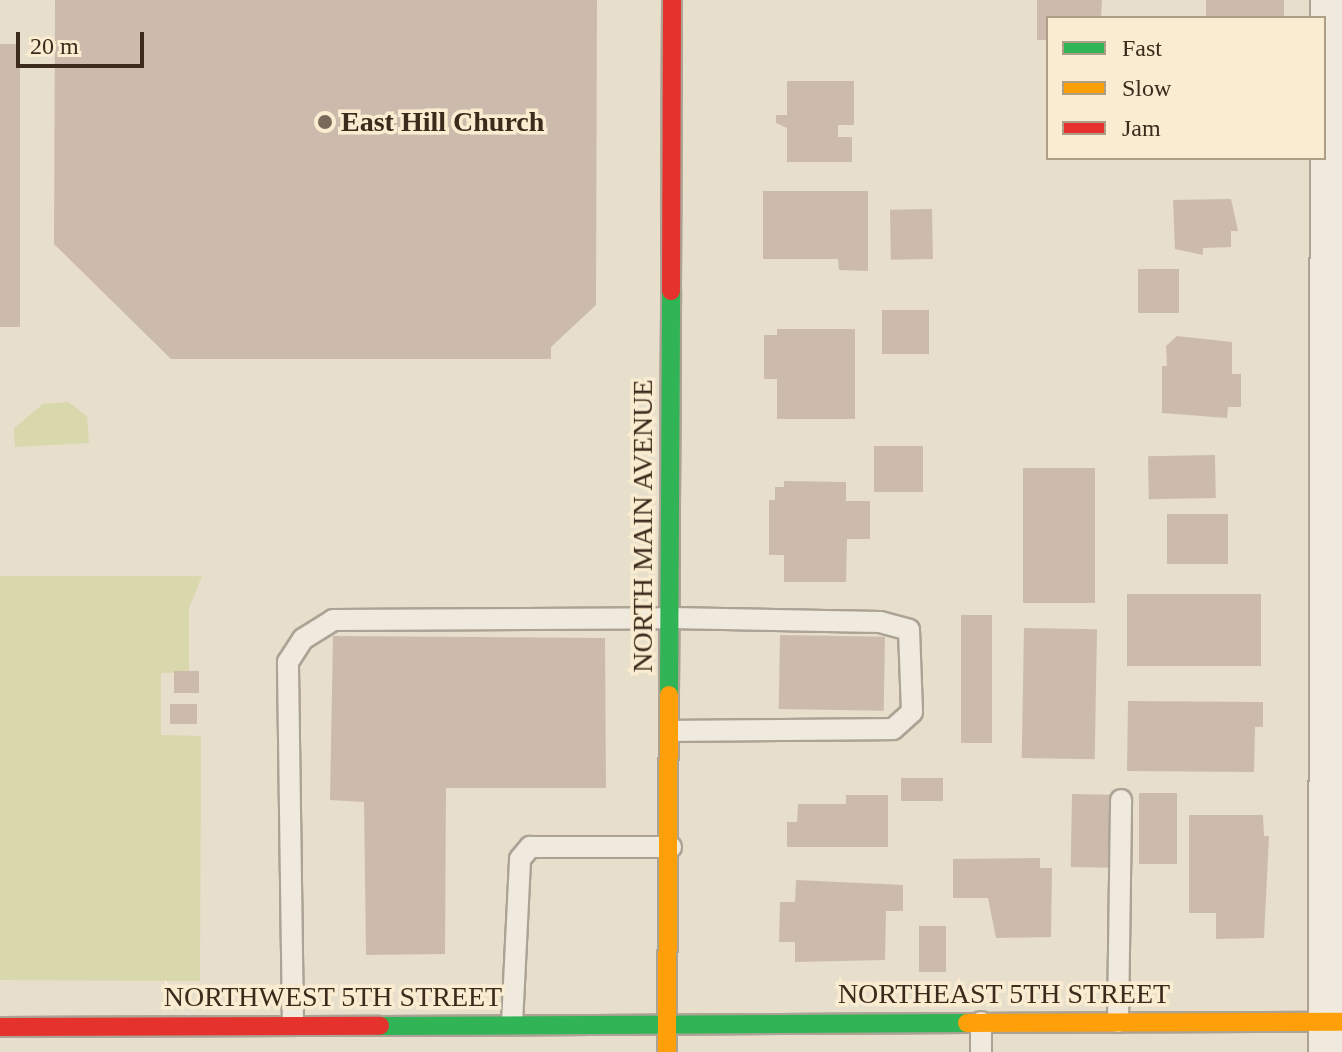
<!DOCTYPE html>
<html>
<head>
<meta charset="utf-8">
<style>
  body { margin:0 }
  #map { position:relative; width:1342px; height:1052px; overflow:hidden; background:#e7decc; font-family:"Times New Roman",serif }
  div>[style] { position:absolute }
  .green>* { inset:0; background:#d9d7ac }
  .building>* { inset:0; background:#ccbbac; transform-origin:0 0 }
  .roads { filter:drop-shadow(2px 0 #aca395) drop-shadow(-2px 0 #aca395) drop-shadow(0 2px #aca395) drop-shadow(0 -2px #aca395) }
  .lane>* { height:20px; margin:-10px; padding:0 10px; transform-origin:10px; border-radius:10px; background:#efe9de }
  .street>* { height:42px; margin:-21px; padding:0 21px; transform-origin:21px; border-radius:21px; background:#efe9de }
  .fast>* { height:18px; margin:-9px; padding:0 9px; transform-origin:9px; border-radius:9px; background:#30b455 }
  .slow>* { height:18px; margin:-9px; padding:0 9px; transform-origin:9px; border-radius:9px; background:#ff9f0a }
  .jam>* { height:18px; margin:-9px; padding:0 9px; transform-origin:9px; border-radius:9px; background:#e5322d }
  .dots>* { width:22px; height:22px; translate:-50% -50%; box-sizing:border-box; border:4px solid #f9ecd0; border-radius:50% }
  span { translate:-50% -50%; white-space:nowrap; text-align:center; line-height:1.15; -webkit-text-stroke:7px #f9ecd0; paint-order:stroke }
  .poi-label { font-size:28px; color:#3c2a1c; font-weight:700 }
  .left { translate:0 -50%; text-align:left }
  .street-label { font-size:28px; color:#3c2a1c }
  .legend { position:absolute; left:1046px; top:16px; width:280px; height:144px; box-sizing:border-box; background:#f9ecd0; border:2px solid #ad9e88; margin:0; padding:10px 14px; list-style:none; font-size:24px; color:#3c2a1c }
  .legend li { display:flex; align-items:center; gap:16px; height:40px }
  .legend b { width:40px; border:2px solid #ad9e88 }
  .scale { position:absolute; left:16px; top:32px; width:128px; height:36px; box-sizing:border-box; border:4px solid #3c2a1c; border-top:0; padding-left:10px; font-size:24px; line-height:28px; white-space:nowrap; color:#3c2a1c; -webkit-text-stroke:6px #f9ecd0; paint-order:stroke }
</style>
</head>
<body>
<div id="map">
  <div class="green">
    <i style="clip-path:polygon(68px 402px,87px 416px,89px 443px,15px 447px,14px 428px,43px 404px)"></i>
    <i style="clip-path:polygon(0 576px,202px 576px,189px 608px,189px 672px,161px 673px,161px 735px,201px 736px,200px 981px,0 980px)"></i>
  </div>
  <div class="building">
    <i style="clip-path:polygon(55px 0,597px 0,596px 305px,551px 347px,551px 359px,171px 359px,54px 244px)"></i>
    <i style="clip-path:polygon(1037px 0,1102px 0,1101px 18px,1048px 18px,1048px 40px,1037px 40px)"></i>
    <i style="left:1206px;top:0;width:78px;height:18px"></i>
    <i style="left:0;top:44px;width:20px;height:283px"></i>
    <i style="clip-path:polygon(787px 81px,854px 81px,854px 125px,838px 125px,838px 137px,852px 137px,852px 162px,787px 162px,787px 128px,776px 123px,776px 115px,787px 115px)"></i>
    <i style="clip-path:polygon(763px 191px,868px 191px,868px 271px,839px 270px,838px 259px,763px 259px)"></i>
    <i style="clip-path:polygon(1231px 199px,1238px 231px,1231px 231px,1231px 247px,1203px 248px,1203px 255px,1175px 249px,1173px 200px)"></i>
    <i style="left:932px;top:209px;width:50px;height:42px;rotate:89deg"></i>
    <i style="left:1138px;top:269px;width:41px;height:44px"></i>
    <i style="left:882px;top:310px;width:47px;height:44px"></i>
    <i style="clip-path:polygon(777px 329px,855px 329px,855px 419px,777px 419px,777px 379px,764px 379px,764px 335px,777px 335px)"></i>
    <i style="clip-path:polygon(1177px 336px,1232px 342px,1232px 374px,1241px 374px,1241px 407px,1228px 407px,1227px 418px,1162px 413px,1162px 366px,1167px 366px,1166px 346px)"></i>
    <i style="left:874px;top:446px;width:49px;height:46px"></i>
    <i style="left:1215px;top:455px;width:43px;height:67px;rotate:89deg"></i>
    <i style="left:1023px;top:468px;width:72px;height:135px"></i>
    <i style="clip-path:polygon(784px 481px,846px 482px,846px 501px,870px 501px,870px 539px,847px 539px,846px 582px,784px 582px,784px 555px,769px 555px,769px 500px,775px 500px,775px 487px,784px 487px)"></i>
    <i style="left:1167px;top:514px;width:61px;height:50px"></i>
    <i style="left:1127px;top:594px;width:134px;height:72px"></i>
    <i style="left:961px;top:615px;width:31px;height:128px"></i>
    <i style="left:1024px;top:628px;width:73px;height:130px;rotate:1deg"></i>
    <i style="left:780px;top:635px;width:105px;height:74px;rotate:1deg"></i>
    <i style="clip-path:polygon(333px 636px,605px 638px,606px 788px,446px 788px,445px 954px,366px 955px,364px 802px,330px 800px)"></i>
    <i style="left:174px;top:671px;width:25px;height:22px"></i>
    <i style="clip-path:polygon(1128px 701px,1263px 702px,1263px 727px,1255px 727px,1254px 772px,1127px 771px)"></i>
    <i style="left:170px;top:704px;width:27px;height:20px"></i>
    <i style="left:901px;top:778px;width:42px;height:23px"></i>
    <i style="left:1139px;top:793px;width:38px;height:71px"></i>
    <i style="left:1072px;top:794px;width:39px;height:73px;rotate:1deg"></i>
    <i style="clip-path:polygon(846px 795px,888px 795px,888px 847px,787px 847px,787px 822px,797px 822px,798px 804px,846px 804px)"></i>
    <i style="clip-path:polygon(1189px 815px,1263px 815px,1264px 836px,1269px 836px,1264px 938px,1216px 939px,1216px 913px,1189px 913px)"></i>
    <i style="clip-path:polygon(1040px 858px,1040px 868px,1052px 868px,1051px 937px,996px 938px,988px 898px,953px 898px,953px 859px)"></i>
    <i style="clip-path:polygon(796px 880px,903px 885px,903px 911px,886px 911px,885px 960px,795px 962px,795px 942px,779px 942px,780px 902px,795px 902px)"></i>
    <i style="left:919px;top:926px;width:27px;height:46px"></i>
  </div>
  <div class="roads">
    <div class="lane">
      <i style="left:1118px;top:1022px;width:222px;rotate:-89.2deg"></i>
      <i style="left:512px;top:1024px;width:165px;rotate:-87.2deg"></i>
      <i style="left:520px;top:859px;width:16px;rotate:-50deg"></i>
      <i style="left:530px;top:847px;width:141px"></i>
      <i style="left:293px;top:1025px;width:363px;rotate:-90.8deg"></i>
      <i style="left:288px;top:662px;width:27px;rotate:-57deg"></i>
      <i style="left:303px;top:639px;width:36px;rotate:-32deg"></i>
      <i style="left:333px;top:620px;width:338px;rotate:-0.3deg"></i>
      <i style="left:671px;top:618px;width:209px;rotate:1.1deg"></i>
      <i style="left:880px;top:622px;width:30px;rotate:15deg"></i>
      <i style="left:909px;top:630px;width:82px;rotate:87.9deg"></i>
      <i style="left:912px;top:712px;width:25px;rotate:138deg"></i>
      <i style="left:893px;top:729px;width:222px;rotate:179.5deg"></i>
      <i style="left:981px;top:1052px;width:30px;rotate:-90deg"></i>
    </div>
    <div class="street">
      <i style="left:1330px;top:1052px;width:1052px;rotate:-89.89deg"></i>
    </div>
    <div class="fast">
      <i style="left:669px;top:695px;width:404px;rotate:-89.7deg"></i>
      <i style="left:380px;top:1026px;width:587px;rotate:-0.29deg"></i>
    </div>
    <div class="slow">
      <i style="left:967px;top:1023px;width:375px;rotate:-0.2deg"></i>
      <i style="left:667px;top:1050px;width:355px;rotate:-89.7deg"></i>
    </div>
    <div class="jam">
      <i style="left:671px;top:291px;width:291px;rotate:-89.8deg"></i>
      <i style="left:0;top:1027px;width:380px;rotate:-0.2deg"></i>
    </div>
  </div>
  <div class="dots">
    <i style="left:325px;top:122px;background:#78695a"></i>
  </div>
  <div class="poi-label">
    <span class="left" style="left:341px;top:122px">East Hill Church</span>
  </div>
  <div class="street-label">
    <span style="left:643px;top:526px;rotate:-90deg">NORTH MAIN AVENUE</span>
    <span style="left:1004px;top:994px">NORTHEAST 5TH STREET</span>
    <span style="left:333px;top:997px">NORTHWEST 5TH STREET</span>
  </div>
  <ul class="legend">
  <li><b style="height:10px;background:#30b455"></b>Fast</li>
  <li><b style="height:10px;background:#ff9f0a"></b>Slow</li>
  <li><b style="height:10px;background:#e5322d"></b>Jam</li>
  </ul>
  <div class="scale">20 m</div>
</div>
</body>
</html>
